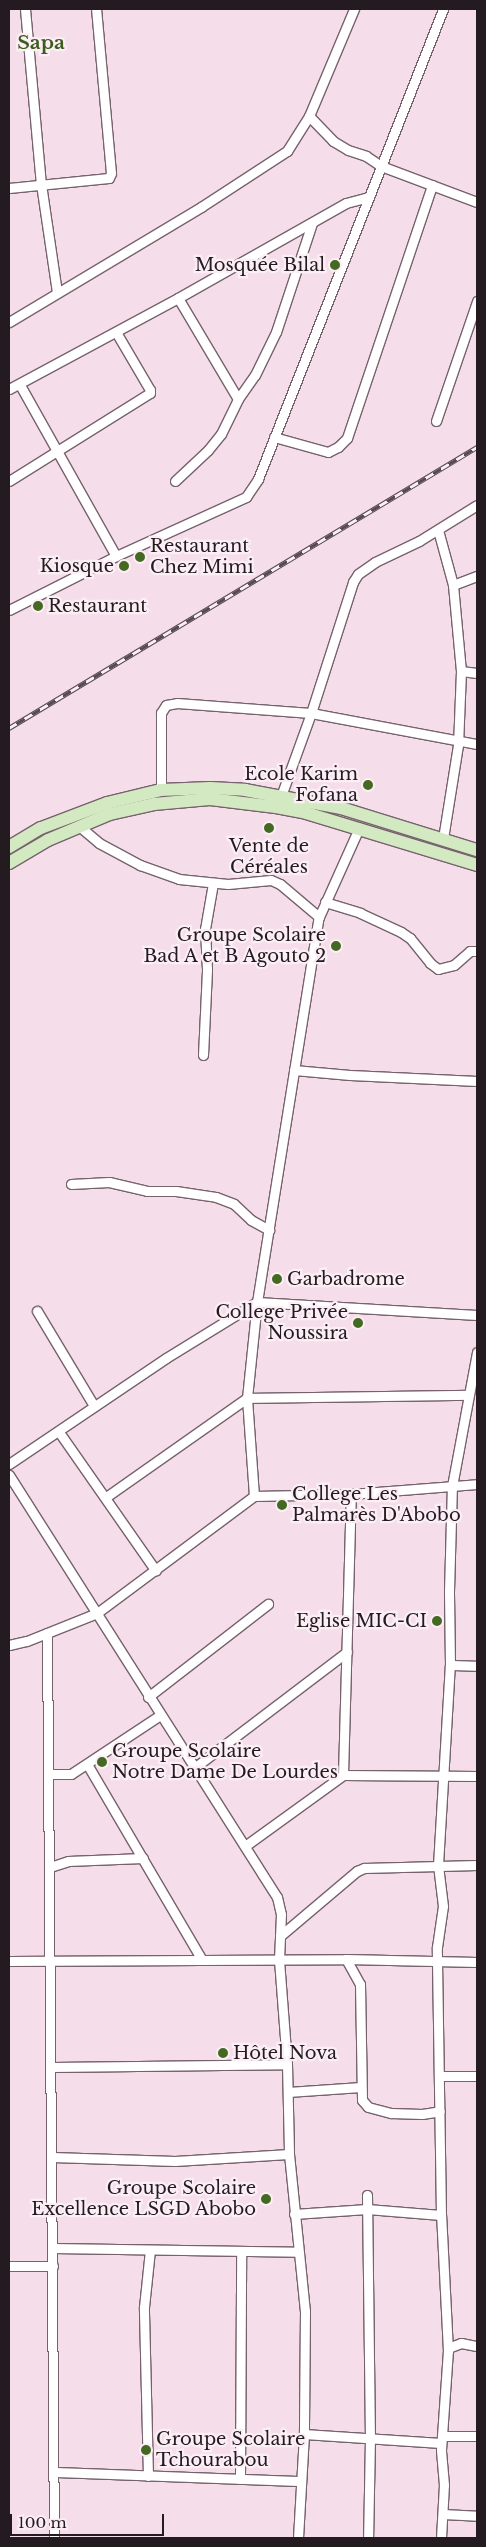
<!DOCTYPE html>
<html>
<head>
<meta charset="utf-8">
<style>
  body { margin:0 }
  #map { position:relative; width:486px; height:2547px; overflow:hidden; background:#f5dee9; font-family:"Libre Baskerville",serif }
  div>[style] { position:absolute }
  .roads { filter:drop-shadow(1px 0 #76626d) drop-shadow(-1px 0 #76626d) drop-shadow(0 1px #76626d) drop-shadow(0 -1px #76626d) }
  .street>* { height:9px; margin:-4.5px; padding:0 4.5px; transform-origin:4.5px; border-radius:4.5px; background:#fff }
  .primary>* { height:12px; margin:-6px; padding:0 6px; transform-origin:6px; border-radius:6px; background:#d3e9c2 }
  .rail>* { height:5px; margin-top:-2.5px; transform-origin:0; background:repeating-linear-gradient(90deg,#fceef5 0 9px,#564a50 0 18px); box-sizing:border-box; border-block:1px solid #564a50 }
  .dots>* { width:14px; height:14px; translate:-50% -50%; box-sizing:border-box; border:2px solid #fceef5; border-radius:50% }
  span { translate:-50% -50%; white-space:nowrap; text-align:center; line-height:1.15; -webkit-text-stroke:4.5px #fceef5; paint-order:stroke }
  .poi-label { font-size:18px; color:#231b1f }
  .right { translate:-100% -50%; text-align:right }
  .left { translate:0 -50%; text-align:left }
  .neighbourhood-label { font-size:19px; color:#3b5c1b; font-weight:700 }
  .frame { position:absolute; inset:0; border:10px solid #231b1f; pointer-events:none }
  .scale { position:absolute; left:10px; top:2514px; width:154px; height:22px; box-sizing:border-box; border:2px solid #231b1f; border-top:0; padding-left:6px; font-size:15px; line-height:18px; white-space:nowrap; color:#231b1f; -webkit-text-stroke:4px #fceef5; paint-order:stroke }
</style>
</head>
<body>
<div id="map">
  <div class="roads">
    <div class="street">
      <i style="left:25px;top:9px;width:176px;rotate:84.8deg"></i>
      <i style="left:41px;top:184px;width:110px;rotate:81.6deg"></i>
      <i style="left:309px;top:116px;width:35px;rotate:46deg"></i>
      <i style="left:333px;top:141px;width:17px;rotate:31deg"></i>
      <i style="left:348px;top:150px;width:19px;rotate:18deg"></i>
      <i style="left:366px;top:156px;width:18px;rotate:34deg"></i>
      <i style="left:381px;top:166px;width:103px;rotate:20.6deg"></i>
      <i style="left:9px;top:188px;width:100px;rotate:-5.7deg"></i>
      <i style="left:109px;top:178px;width:5px;rotate:-68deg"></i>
      <i style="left:111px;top:173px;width:165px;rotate:-95.2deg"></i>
      <i style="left:178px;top:298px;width:117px;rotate:59.3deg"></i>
      <i style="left:238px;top:399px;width:29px;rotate:-55deg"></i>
      <i style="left:255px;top:375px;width:48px;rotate:-64deg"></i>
      <i style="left:276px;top:332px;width:115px;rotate:-71.7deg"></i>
      <i style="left:9px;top:322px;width:224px;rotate:-30.9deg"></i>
      <i style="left:201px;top:207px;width:103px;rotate:-33.1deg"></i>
      <i style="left:287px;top:151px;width:41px;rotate:-57.8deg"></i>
      <i style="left:309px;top:116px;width:116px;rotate:-67.2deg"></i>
      <i style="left:20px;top:385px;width:196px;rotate:60.7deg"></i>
      <i style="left:9px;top:389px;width:192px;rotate:-28.3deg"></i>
      <i style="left:178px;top:298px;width:193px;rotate:-29.5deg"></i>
      <i style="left:346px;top:203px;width:24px;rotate:-15deg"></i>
      <i style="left:436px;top:421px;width:127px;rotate:-71.1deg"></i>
      <i style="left:274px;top:437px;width:56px;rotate:15.5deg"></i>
      <i style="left:328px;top:452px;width:11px;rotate:-27deg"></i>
      <i style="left:338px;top:447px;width:13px;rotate:-45deg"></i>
      <i style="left:347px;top:438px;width:267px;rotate:-71.4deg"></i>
      <i style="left:9px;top:481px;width:166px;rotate:-32deg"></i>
      <i style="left:150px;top:393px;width:3px;rotate:-90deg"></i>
      <i style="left:150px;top:390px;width:67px;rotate:-120.4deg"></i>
      <i style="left:175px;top:481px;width:45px;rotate:-43.2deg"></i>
      <i style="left:208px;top:450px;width:21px;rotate:-51deg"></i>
      <i style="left:221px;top:434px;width:39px;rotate:-64deg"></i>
      <i style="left:438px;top:530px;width:57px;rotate:74.7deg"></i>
      <i style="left:453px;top:585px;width:86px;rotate:84.7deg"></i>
      <i style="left:461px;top:671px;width:74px;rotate:92.3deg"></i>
      <i style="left:458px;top:745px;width:95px;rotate:99.1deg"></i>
      <i style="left:453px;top:585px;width:26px;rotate:-21deg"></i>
      <i style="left:9px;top:610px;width:120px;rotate:-26.8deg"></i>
      <i style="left:116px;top:556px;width:143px;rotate:-24.4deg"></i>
      <i style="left:246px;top:497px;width:22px;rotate:-56deg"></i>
      <i style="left:258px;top:479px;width:505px;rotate:-68.51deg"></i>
      <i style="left:461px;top:671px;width:16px;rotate:7deg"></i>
      <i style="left:161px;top:790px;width:77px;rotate:-90deg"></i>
      <i style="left:161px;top:713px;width:9px;rotate:-58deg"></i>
      <i style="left:166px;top:705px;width:11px;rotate:-10deg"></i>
      <i style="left:177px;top:703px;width:134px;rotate:4.3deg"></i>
      <i style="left:311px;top:713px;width:169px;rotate:10.6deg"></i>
      <i style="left:281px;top:796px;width:88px;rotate:-70.1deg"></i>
      <i style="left:311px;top:713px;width:138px;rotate:-72.2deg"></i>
      <i style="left:353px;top:582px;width:9px;rotate:-58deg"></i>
      <i style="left:358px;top:574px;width:21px;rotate:-35deg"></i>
      <i style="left:375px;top:562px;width:49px;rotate:-25.5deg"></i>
      <i style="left:419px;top:541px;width:68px;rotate:-31.8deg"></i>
      <i style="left:79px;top:826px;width:26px;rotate:40deg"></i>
      <i style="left:99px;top:843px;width:47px;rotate:28.2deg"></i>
      <i style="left:140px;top:865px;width:41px;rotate:19.7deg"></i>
      <i style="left:179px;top:879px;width:49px;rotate:5.8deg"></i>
      <i style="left:228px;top:884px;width:43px;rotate:-5.3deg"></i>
      <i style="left:271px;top:880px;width:10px;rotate:24deg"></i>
      <i style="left:280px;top:884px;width:51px;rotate:40.2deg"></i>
      <i style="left:325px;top:902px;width:37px;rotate:17deg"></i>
      <i style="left:360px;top:913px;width:45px;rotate:24.9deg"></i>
      <i style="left:401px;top:932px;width:11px;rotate:34deg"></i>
      <i style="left:410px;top:938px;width:32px;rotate:51deg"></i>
      <i style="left:430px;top:963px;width:10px;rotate:37deg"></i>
      <i style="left:438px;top:969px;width:16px;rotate:-14deg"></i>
      <i style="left:454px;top:965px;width:21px;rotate:-41deg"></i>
      <i style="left:470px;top:951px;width:7px"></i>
      <i style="left:203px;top:1055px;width:86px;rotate:-87.3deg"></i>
      <i style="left:207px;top:969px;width:40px;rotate:-92.9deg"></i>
      <i style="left:205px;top:929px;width:47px;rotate:-80.1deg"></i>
      <i style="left:294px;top:1070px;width:56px;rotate:5.1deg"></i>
      <i style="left:350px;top:1075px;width:127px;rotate:2.7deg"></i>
      <i style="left:71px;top:1184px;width:38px;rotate:-3deg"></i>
      <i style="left:109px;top:1182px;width:39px;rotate:13deg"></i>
      <i style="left:147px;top:1191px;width:29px"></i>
      <i style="left:176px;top:1191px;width:40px;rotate:8.5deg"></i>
      <i style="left:216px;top:1197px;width:19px;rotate:21deg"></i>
      <i style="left:234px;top:1204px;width:23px;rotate:43deg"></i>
      <i style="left:251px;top:1220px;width:21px;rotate:29deg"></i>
      <i style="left:37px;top:1311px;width:111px;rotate:59deg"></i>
      <i style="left:59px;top:1432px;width:169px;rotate:55.1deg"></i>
      <i style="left:9px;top:1464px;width:189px;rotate:-34deg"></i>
      <i style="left:166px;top:1358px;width:107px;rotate:-31.6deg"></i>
      <i style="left:257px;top:1302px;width:220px;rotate:3.4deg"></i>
      <i style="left:9px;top:1475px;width:500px;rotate:57.6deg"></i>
      <i style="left:277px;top:1897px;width:17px;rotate:77deg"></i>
      <i style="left:281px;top:1914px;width:46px;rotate:92.5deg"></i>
      <i style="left:279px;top:1960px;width:104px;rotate:85.6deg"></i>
      <i style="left:287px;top:2064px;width:90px;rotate:88.7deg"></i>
      <i style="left:289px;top:2154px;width:158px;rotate:84.2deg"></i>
      <i style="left:305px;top:2311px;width:123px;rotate:90.5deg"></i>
      <i style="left:304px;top:2434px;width:104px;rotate:93.3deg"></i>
      <i style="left:254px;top:1496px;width:98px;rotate:-94.1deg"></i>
      <i style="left:247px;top:1398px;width:97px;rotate:-84.1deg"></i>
      <i style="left:257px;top:1302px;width:390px;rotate:-80.9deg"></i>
      <i style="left:319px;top:917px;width:98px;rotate:-65.8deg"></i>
      <i style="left:106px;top:1497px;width:172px;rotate:-35.1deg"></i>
      <i style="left:247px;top:1398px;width:221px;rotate:-0.8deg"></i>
      <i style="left:47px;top:1633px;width:905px;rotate:89.56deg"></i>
      <i style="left:9px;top:1645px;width:18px;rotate:-13deg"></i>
      <i style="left:27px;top:1641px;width:75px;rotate:-21.8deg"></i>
      <i style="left:97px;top:1613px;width:196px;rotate:-36.7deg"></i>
      <i style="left:254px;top:1496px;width:97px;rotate:-1.2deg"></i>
      <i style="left:351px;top:1494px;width:126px;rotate:-4.5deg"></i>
      <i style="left:450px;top:1665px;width:27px;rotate:2deg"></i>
      <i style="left:148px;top:1697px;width:152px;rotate:-37.8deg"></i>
      <i style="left:87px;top:1764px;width:227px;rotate:59.6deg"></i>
      <i style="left:194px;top:1768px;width:192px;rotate:-37.2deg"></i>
      <i style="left:49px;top:1774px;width:22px"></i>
      <i style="left:71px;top:1774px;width:107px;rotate:-33.5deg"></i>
      <i style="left:343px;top:1775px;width:281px;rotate:-88.4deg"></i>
      <i style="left:245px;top:1846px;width:121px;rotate:-35.9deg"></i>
      <i style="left:343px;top:1775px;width:134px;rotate:0.4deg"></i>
      <i style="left:50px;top:1867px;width:19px;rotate:-18deg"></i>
      <i style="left:68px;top:1861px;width:75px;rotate:-2.3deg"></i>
      <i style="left:280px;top:1936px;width:101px;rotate:-40.2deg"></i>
      <i style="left:357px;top:1871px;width:8px;rotate:-23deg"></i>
      <i style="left:364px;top:1868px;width:113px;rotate:-1.5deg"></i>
      <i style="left:346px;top:1959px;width:29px;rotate:61deg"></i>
      <i style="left:360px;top:1984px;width:116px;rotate:89deg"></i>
      <i style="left:362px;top:2100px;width:9px;rotate:49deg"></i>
      <i style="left:368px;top:2107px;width:24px;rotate:15deg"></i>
      <i style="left:391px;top:2113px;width:31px;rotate:2deg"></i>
      <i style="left:422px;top:2114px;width:18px;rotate:-9deg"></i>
      <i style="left:9px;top:1961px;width:337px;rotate:-0.3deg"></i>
      <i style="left:346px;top:1959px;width:131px;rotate:1.3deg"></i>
      <i style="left:52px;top:2067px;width:235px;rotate:-0.7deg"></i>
      <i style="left:440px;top:2076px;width:37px"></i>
      <i style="left:288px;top:2092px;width:73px;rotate:-3.9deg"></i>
      <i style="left:52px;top:2157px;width:123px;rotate:1.9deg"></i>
      <i style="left:175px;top:2161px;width:114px;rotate:-3.5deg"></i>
      <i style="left:367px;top:2195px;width:243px;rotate:89.3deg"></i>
      <i style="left:370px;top:2438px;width:100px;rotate:91.1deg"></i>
      <i style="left:294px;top:2214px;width:73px;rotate:-3.9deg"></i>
      <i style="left:367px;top:2209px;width:74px;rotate:4.6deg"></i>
      <i style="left:53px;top:2248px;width:245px;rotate:0.9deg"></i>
      <i style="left:9px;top:2266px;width:44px"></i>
      <i style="left:448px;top:2348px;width:14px;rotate:-21deg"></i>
      <i style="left:461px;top:2343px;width:16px;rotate:11deg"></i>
      <i style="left:304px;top:2434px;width:137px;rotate:3.8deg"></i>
      <i style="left:442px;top:2436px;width:35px"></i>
      <i style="left:54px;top:2472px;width:246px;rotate:2.1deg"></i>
      <i style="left:148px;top:2476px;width:169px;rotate:-91.4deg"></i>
      <i style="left:144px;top:2307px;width:57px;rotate:-84deg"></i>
      <i style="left:240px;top:2479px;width:227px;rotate:-89.7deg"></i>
      <i style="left:443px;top:2514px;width:34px;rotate:3deg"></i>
      <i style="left:441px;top:2538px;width:53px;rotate:-86.8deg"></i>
      <i style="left:444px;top:2485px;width:35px;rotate:-95deg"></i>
      <i style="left:441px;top:2450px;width:99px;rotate:-86deg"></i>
      <i style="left:448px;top:2351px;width:136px;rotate:-92.9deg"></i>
      <i style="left:441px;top:2215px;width:268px;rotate:-90.9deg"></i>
      <i style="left:437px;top:1947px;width:41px;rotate:-81.7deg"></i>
      <i style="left:443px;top:1906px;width:41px;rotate:-97deg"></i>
      <i style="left:438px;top:1865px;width:200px;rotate:-86.6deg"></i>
      <i style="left:450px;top:1665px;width:74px;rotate:-90.8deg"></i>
      <i style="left:449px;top:1591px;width:105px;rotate:-88.4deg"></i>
      <i style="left:452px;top:1486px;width:136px;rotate:-79.4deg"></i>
    </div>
    <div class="primary">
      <i style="left:9px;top:847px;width:37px;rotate:-31deg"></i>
      <i style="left:41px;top:828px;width:71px;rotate:-20.7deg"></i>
      <i style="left:107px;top:803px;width:56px;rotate:-13.5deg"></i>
      <i style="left:161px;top:790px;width:49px;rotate:-2.3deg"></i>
      <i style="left:210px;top:788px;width:35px;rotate:3deg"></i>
      <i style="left:245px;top:790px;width:98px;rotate:10.6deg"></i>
      <i style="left:341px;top:808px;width:142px;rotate:17.2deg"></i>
      <i style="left:9px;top:863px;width:45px;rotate:-30.5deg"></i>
      <i style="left:48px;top:840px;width:67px;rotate:-22.8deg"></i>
      <i style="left:110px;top:814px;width:45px;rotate:-12.8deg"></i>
      <i style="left:154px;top:804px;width:56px;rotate:-5.1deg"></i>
      <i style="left:210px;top:799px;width:66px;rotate:6.9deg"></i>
      <i style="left:276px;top:807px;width:31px;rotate:11deg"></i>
      <i style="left:306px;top:813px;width:179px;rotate:16.9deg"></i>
    </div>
  </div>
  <div class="rail">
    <i style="left:9px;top:728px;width:546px;rotate:-30.98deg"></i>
  </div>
  <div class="dots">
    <i style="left:335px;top:265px;background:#446922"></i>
    <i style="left:140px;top:557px;background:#446922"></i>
    <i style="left:124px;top:566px;background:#446922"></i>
    <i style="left:38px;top:606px;background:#446922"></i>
    <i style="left:368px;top:785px;background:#446922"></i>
    <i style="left:269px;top:828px;background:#446922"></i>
    <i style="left:336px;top:946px;background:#446922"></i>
    <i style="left:277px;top:1279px;background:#446922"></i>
    <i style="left:358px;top:1323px;background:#446922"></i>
    <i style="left:282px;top:1505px;background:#446922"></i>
    <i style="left:437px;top:1621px;background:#446922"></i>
    <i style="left:102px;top:1762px;background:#446922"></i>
    <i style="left:223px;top:2053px;background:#446922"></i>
    <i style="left:266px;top:2199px;background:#446922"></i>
    <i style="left:146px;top:2450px;background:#446922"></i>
  </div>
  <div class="poi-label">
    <span class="right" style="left:325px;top:265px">Mosquée Bilal</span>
    <span class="left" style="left:150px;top:557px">Restaurant<br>Chez Mimi</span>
    <span class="right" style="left:114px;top:566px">Kiosque</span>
    <span class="left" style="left:48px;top:606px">Restaurant</span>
    <span class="right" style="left:358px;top:785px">Ecole Karim<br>Fofana</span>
    <span style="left:269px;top:857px">Vente de<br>Céréales</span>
    <span class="right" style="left:326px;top:946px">Groupe Scolaire<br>Bad A et B Agouto 2</span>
    <span class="left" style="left:287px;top:1279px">Garbadrome</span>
    <span class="right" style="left:348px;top:1323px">College Privée<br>Noussira</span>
    <span class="left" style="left:292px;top:1505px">College Les<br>Palmarès D'Abobo</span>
    <span class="right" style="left:427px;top:1621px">Eglise MIC-CI</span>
    <span class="left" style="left:112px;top:1762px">Groupe Scolaire<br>Notre Dame De Lourdes</span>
    <span class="left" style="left:233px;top:2053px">Hôtel Nova</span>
    <span class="right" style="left:256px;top:2199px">Groupe Scolaire<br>Excellence LSGD Abobo</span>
    <span class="left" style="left:156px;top:2450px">Groupe Scolaire<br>Tchourabou</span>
  </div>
  <div class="neighbourhood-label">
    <span style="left:41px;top:43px">Sapa</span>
  </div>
  <div class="frame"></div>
  <div class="scale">100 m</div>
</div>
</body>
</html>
